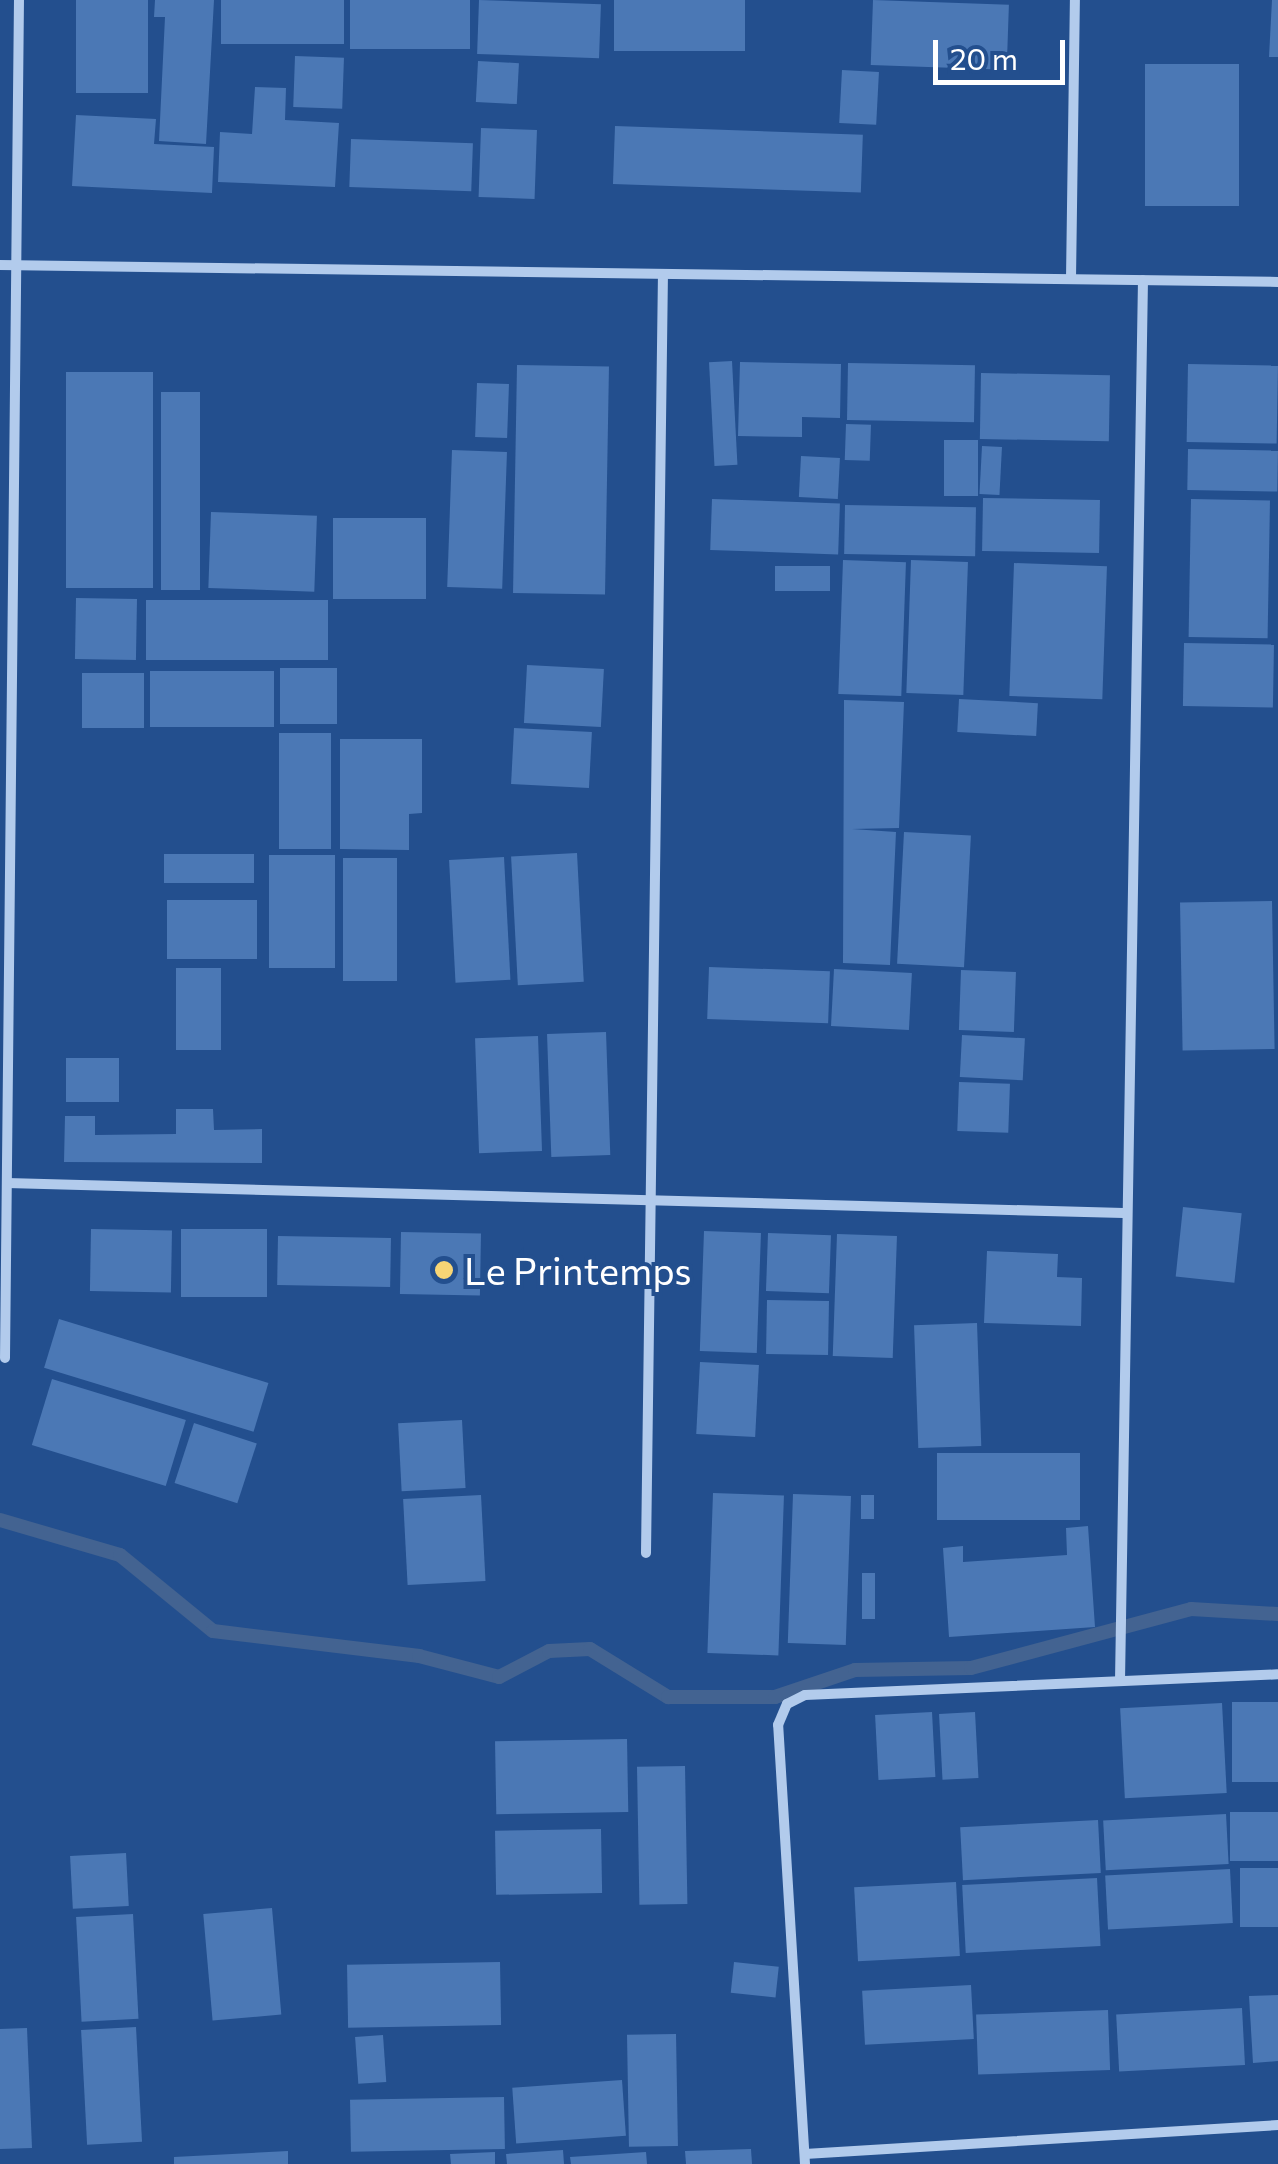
<!DOCTYPE html>
<html>
<head>
<meta charset="utf-8">
<style>
  body { margin:0 }
  #map { position:relative; width:1278px; height:2164px; overflow:hidden; background:#234f8e; font-family:Commissioner,sans-serif }
  div>[style] { position:absolute }
  .stream>* { height:14px; margin:-7px; padding:0 7px; transform-origin:7px; border-radius:7px; background:#436391 }
  .building>* { inset:0; background:#4b78b5; transform-origin:0 0 }
  .street>* { height:10px; margin:-5px; padding:0 5px; transform-origin:5px; border-radius:5px; background:#b2cbec }
  .dots>* { width:28px; height:28px; translate:-50% -50%; box-sizing:border-box; border:5px solid #234f8e; border-radius:50% }
  span { translate:-50% -50%; white-space:nowrap; text-align:center; line-height:1.15; -webkit-text-stroke:8px #234f8e; paint-order:stroke }
  .poi-label { font-size:38px; color:#fff }
  .left { translate:0 -50%; text-align:left }
  .scale { position:absolute; left:933px; top:40px; width:132px; height:45px; box-sizing:border-box; border:5px solid #fff; border-top:0; padding-left:12px; font-size:30px; line-height:35px; white-space:nowrap; color:#fff; -webkit-text-stroke:8px #234f8e; paint-order:stroke }
</style>
</head>
<body>
<div id="map">
  <div class="stream">
    <i style="left:0;top:1520px;width:125px;rotate:16.3deg"></i>
    <i style="left:120px;top:1555px;width:120px;rotate:39.3deg"></i>
    <i style="left:213px;top:1631px;width:208px;rotate:6.9deg"></i>
    <i style="left:419px;top:1656px;width:83px;rotate:14.7deg"></i>
    <i style="left:499px;top:1677px;width:56px;rotate:-27.5deg"></i>
    <i style="left:549px;top:1651px;width:41px;rotate:-2.8deg"></i>
    <i style="left:590px;top:1649px;width:92px;rotate:31.6deg"></i>
    <i style="left:668px;top:1697px;width:107px"></i>
    <i style="left:775px;top:1697px;width:84px;rotate:-18.6deg"></i>
    <i style="left:855px;top:1670px;width:116px;rotate:-1deg"></i>
    <i style="left:971px;top:1668px;width:228px;rotate:-15deg"></i>
    <i style="left:1191px;top:1609px;width:87px;rotate:3.3deg"></i>
  </div>
  <div class="building">
    <i style="left:76px;top:0;width:72px;height:93px"></i>
    <i style="clip-path:polygon(155px 0,214px 0,206px 144px,159px 141px,165px 17px,154px 17px)"></i>
    <i style="left:221px;top:0;width:123px;height:44px"></i>
    <i style="left:350px;top:0;width:120px;height:49px"></i>
    <i style="left:479px;top:0;width:122px;height:54px;rotate:2deg"></i>
    <i style="left:614px;top:0;width:131px;height:51px"></i>
    <i style="left:873px;top:0;width:136px;height:65px;rotate:2deg"></i>
    <i style="clip-path:polygon(1272px 0,1278px 0,1278px 57px,1269px 57px)"></i>
    <i style="left:295px;top:56px;width:49px;height:51px;rotate:2deg"></i>
    <i style="left:478px;top:61px;width:41px;height:41px;rotate:3deg"></i>
    <i style="left:1239px;top:64px;width:142px;height:94px;rotate:90deg"></i>
    <i style="left:842px;top:70px;width:37px;height:53px;rotate:3deg"></i>
    <i style="clip-path:polygon(255px 87px,286px 88px,285px 120px,339px 123px,335px 187px,218px 182px,220px 132px,252px 134px)"></i>
    <i style="clip-path:polygon(76px 115px,156px 119px,154px 144px,214px 147px,212px 193px,72px 186px)"></i>
    <i style="left:615px;top:126px;width:248px;height:58px;rotate:2deg"></i>
    <i style="left:481px;top:128px;width:56px;height:69px;rotate:2deg"></i>
    <i style="left:351px;top:139px;width:122px;height:48px;rotate:2deg"></i>
    <i style="left:732px;top:361px;width:104px;height:23px;rotate:87deg"></i>
    <i style="clip-path:polygon(740px 362px,841px 364px,840px 418px,802px 417px,802px 437px,738px 436px)"></i>
    <i style="left:848px;top:363px;width:127px;height:57px;rotate:1deg"></i>
    <i style="left:1188px;top:364px;width:90px;height:78px;rotate:1deg"></i>
    <i style="left:517px;top:365px;width:92px;height:228px;rotate:1deg"></i>
    <i style="left:66px;top:372px;width:87px;height:216px"></i>
    <i style="left:981px;top:373px;width:129px;height:66px;rotate:1deg"></i>
    <i style="left:477px;top:383px;width:32px;height:54px;rotate:2deg"></i>
    <i style="left:161px;top:392px;width:39px;height:198px"></i>
    <i style="left:846px;top:424px;width:25px;height:36px;rotate:2deg"></i>
    <i style="left:944px;top:440px;width:34px;height:56px"></i>
    <i style="left:982px;top:446px;width:20px;height:48px;rotate:3deg"></i>
    <i style="left:1188px;top:449px;width:90px;height:41px;rotate:1deg"></i>
    <i style="left:452px;top:450px;width:55px;height:137px;rotate:2deg"></i>
    <i style="left:801px;top:456px;width:39px;height:41px;rotate:3deg"></i>
    <i style="left:983px;top:498px;width:117px;height:53px;rotate:1deg"></i>
    <i style="left:712px;top:499px;width:128px;height:51px;rotate:2deg"></i>
    <i style="left:1191px;top:499px;width:79px;height:138px;rotate:1deg"></i>
    <i style="left:845px;top:505px;width:131px;height:49px;rotate:1deg"></i>
    <i style="left:211px;top:512px;width:106px;height:76px;rotate:2deg"></i>
    <i style="left:333px;top:518px;width:93px;height:81px"></i>
    <i style="left:843px;top:560px;width:63px;height:134px;rotate:2deg"></i>
    <i style="left:911px;top:560px;width:57px;height:133px;rotate:2deg"></i>
    <i style="left:1014px;top:563px;width:93px;height:133px;rotate:2deg"></i>
    <i style="left:830px;top:566px;width:25px;height:55px;rotate:90deg"></i>
    <i style="left:137px;top:599px;width:61px;height:61px;rotate:91deg"></i>
    <i style="left:146px;top:600px;width:182px;height:60px"></i>
    <i style="left:1184px;top:643px;width:90px;height:63px;rotate:1deg"></i>
    <i style="left:527px;top:665px;width:77px;height:58px;rotate:3deg"></i>
    <i style="left:280px;top:668px;width:57px;height:56px"></i>
    <i style="left:150px;top:671px;width:124px;height:56px"></i>
    <i style="left:82px;top:673px;width:62px;height:55px"></i>
    <i style="left:959px;top:699px;width:79px;height:33px;rotate:3deg"></i>
    <i style="clip-path:polygon(844px 700px,904px 702px,899px 828px,852px 829px,896px 832px,890px 965px,843px 963px)"></i>
    <i style="left:514px;top:728px;width:78px;height:56px;rotate:3deg"></i>
    <i style="left:279px;top:733px;width:52px;height:116px"></i>
    <i style="clip-path:polygon(340px 739px,422px 739px,422px 813px,409px 814px,409px 850px,340px 849px)"></i>
    <i style="left:904px;top:832px;width:67px;height:132px;rotate:3deg"></i>
    <i style="left:577px;top:853px;width:129px;height:66px;rotate:87deg"></i>
    <i style="left:164px;top:854px;width:90px;height:29px"></i>
    <i style="left:269px;top:855px;width:66px;height:113px"></i>
    <i style="left:504px;top:857px;width:123px;height:55px;rotate:87deg"></i>
    <i style="left:343px;top:858px;width:54px;height:123px"></i>
    <i style="left:257px;top:900px;width:59px;height:90px;rotate:90deg"></i>
    <i style="left:1272px;top:901px;width:148px;height:92px;rotate:89deg"></i>
    <i style="left:709px;top:967px;width:121px;height:52px;rotate:2deg"></i>
    <i style="left:176px;top:968px;width:45px;height:82px"></i>
    <i style="left:834px;top:969px;width:78px;height:57px;rotate:3deg"></i>
    <i style="left:961px;top:970px;width:55px;height:60px;rotate:2deg"></i>
    <i style="left:606px;top:1032px;width:123px;height:59px;rotate:88deg"></i>
    <i style="left:962px;top:1035px;width:63px;height:42px;rotate:3deg"></i>
    <i style="left:538px;top:1036px;width:115px;height:63px;rotate:88deg"></i>
    <i style="left:66px;top:1058px;width:53px;height:44px"></i>
    <i style="left:959px;top:1082px;width:51px;height:49px;rotate:2deg"></i>
    <i style="clip-path:polygon(176px 1109px,213px 1109px,214px 1130px,262px 1129px,262px 1163px,64px 1162px,65px 1116px,95px 1116px,95px 1135px,176px 1134px)"></i>
    <i style="left:1183px;top:1207px;width:59px;height:70px;rotate:6deg"></i>
    <i style="left:91px;top:1229px;width:81px;height:62px;rotate:1deg"></i>
    <i style="left:181px;top:1229px;width:86px;height:68px"></i>
    <i style="left:704px;top:1231px;width:57px;height:120px;rotate:2deg"></i>
    <i style="left:401px;top:1232px;width:80px;height:62px;rotate:1deg"></i>
    <i style="left:768px;top:1233px;width:63px;height:58px;rotate:2deg"></i>
    <i style="left:837px;top:1234px;width:60px;height:122px;rotate:2deg"></i>
    <i style="left:278px;top:1236px;width:113px;height:49px;rotate:1deg"></i>
    <i style="clip-path:polygon(987px 1251px,1058px 1254px,1057px 1277px,1082px 1278px,1081px 1326px,984px 1323px)"></i>
    <i style="left:767px;top:1300px;width:62px;height:54px;rotate:1deg"></i>
    <i style="left:59px;top:1319px;width:219px;height:51px;rotate:17deg"></i>
    <i style="left:977px;top:1323px;width:123px;height:63px;rotate:88deg"></i>
    <i style="left:700px;top:1362px;width:59px;height:72px;rotate:3deg"></i>
    <i style="left:52px;top:1379px;width:140px;height:69px;rotate:17deg"></i>
    <i style="left:462px;top:1420px;width:68px;height:64px;rotate:87deg"></i>
    <i style="left:194px;top:1423px;width:66px;height:63px;rotate:18deg"></i>
    <i style="left:1080px;top:1453px;width:67px;height:143px;rotate:90deg"></i>
    <i style="left:713px;top:1493px;width:71px;height:160px;rotate:2deg"></i>
    <i style="left:793px;top:1494px;width:58px;height:149px;rotate:2deg"></i>
    <i style="left:481px;top:1495px;width:86px;height:78px;rotate:87deg"></i>
    <i style="left:861px;top:1495px;width:13px;height:24px"></i>
    <i style="clip-path:polygon(1088px 1526px,1095px 1627px,949px 1637px,943px 1548px,963px 1546px,963px 1562px,1067px 1555px,1066px 1528px)"></i>
    <i style="left:862px;top:1573px;width:13px;height:46px"></i>
    <i style="left:1278px;top:1702px;width:80px;height:46px;rotate:90deg"></i>
    <i style="left:1222px;top:1703px;width:90px;height:102px;rotate:87deg"></i>
    <i style="left:932px;top:1712px;width:65px;height:57px;rotate:87deg"></i>
    <i style="left:975px;top:1712px;width:66px;height:36px;rotate:87deg"></i>
    <i style="left:627px;top:1739px;width:73px;height:132px;rotate:89deg"></i>
    <i style="left:685px;top:1766px;width:138px;height:48px;rotate:89deg"></i>
    <i style="left:1278px;top:1812px;width:49px;height:48px;rotate:90deg"></i>
    <i style="left:1226px;top:1814px;width:50px;height:123px;rotate:87deg"></i>
    <i style="left:1098px;top:1820px;width:53px;height:138px;rotate:87deg"></i>
    <i style="left:601px;top:1829px;width:64px;height:106px;rotate:89deg"></i>
    <i style="left:126px;top:1853px;width:53px;height:56px;rotate:87deg"></i>
    <i style="left:1278px;top:1868px;width:59px;height:38px;rotate:90deg"></i>
    <i style="left:1230px;top:1869px;width:54px;height:125px;rotate:87deg"></i>
    <i style="left:1097px;top:1878px;width:68px;height:135px;rotate:87deg"></i>
    <i style="left:956px;top:1882px;width:74px;height:102px;rotate:87deg"></i>
    <i style="left:272px;top:1908px;width:107px;height:69px;rotate:85deg"></i>
    <i style="left:133px;top:1914px;width:105px;height:57px;rotate:87deg"></i>
    <i style="left:500px;top:1962px;width:63px;height:153px;rotate:89deg"></i>
    <i style="left:734px;top:1962px;width:45px;height:31px;rotate:6deg"></i>
    <i style="left:971px;top:1985px;width:54px;height:109px;rotate:87deg"></i>
    <i style="clip-path:polygon(1278px 1995px,1278px 2061px,1253px 2063px,1249px 1996px)"></i>
    <i style="left:1242px;top:2008px;width:57px;height:126px;rotate:87deg"></i>
    <i style="left:1108px;top:2010px;width:60px;height:132px;rotate:88deg"></i>
    <i style="left:136px;top:2027px;width:115px;height:55px;rotate:87deg"></i>
    <i style="clip-path:polygon(27px 2028px,32px 2148px,0 2149px,0 2029px)"></i>
    <i style="left:676px;top:2034px;width:112px;height:49px;rotate:89deg"></i>
    <i style="left:383px;top:2035px;width:47px;height:28px;rotate:86deg"></i>
    <i style="left:622px;top:2080px;width:56px;height:110px;rotate:86deg"></i>
    <i style="left:504px;top:2097px;width:52px;height:154px;rotate:89deg"></i>
    <i style="clip-path:polygon(751px 2149px,752px 2164px,686px 2164px,685px 2151px)"></i>
    <i style="clip-path:polygon(563px 2150px,564px 2164px,507px 2164px,506px 2154px)"></i>
    <i style="clip-path:polygon(288px 2151px,288px 2164px,174px 2164px,174px 2157px)"></i>
    <i style="clip-path:polygon(495px 2152px,495px 2164px,451px 2164px,450px 2154px)"></i>
    <i style="clip-path:polygon(646px 2152px,647px 2164px,571px 2164px,570px 2157px)"></i>
  </div>
  <div class="street">
    <i style="left:0;top:265px;width:1278px;rotate:0.76deg"></i>
    <i style="left:1071px;top:279px;width:279px;rotate:-89.2deg"></i>
    <i style="left:7px;top:1183px;width:1117px;rotate:1.54deg"></i>
    <i style="left:5px;top:1358px;width:1358px;rotate:-89.41deg"></i>
    <i style="left:646px;top:1553px;width:1279px;rotate:-89.24deg"></i>
    <i style="left:1120px;top:1681px;width:1401px;rotate:-89.06deg"></i>
    <i style="left:805px;top:2154px;width:474px;rotate:-3.5deg"></i>
    <i style="left:805px;top:2164px;width:440px;rotate:-93.5deg"></i>
    <i style="left:778px;top:1725px;width:23px;rotate:-67deg"></i>
    <i style="left:787px;top:1704px;width:20px;rotate:-27deg"></i>
    <i style="left:805px;top:1695px;width:473px;rotate:-2.5deg"></i>
  </div>
  <div class="dots">
    <i style="left:444px;top:1270px;background:#f7d575"></i>
  </div>
  <div class="poi-label">
    <span class="left" style="left:464px;top:1270px">Le Printemps</span>
  </div>
  <div class="scale">20 m</div>
</div>
</body>
</html>
